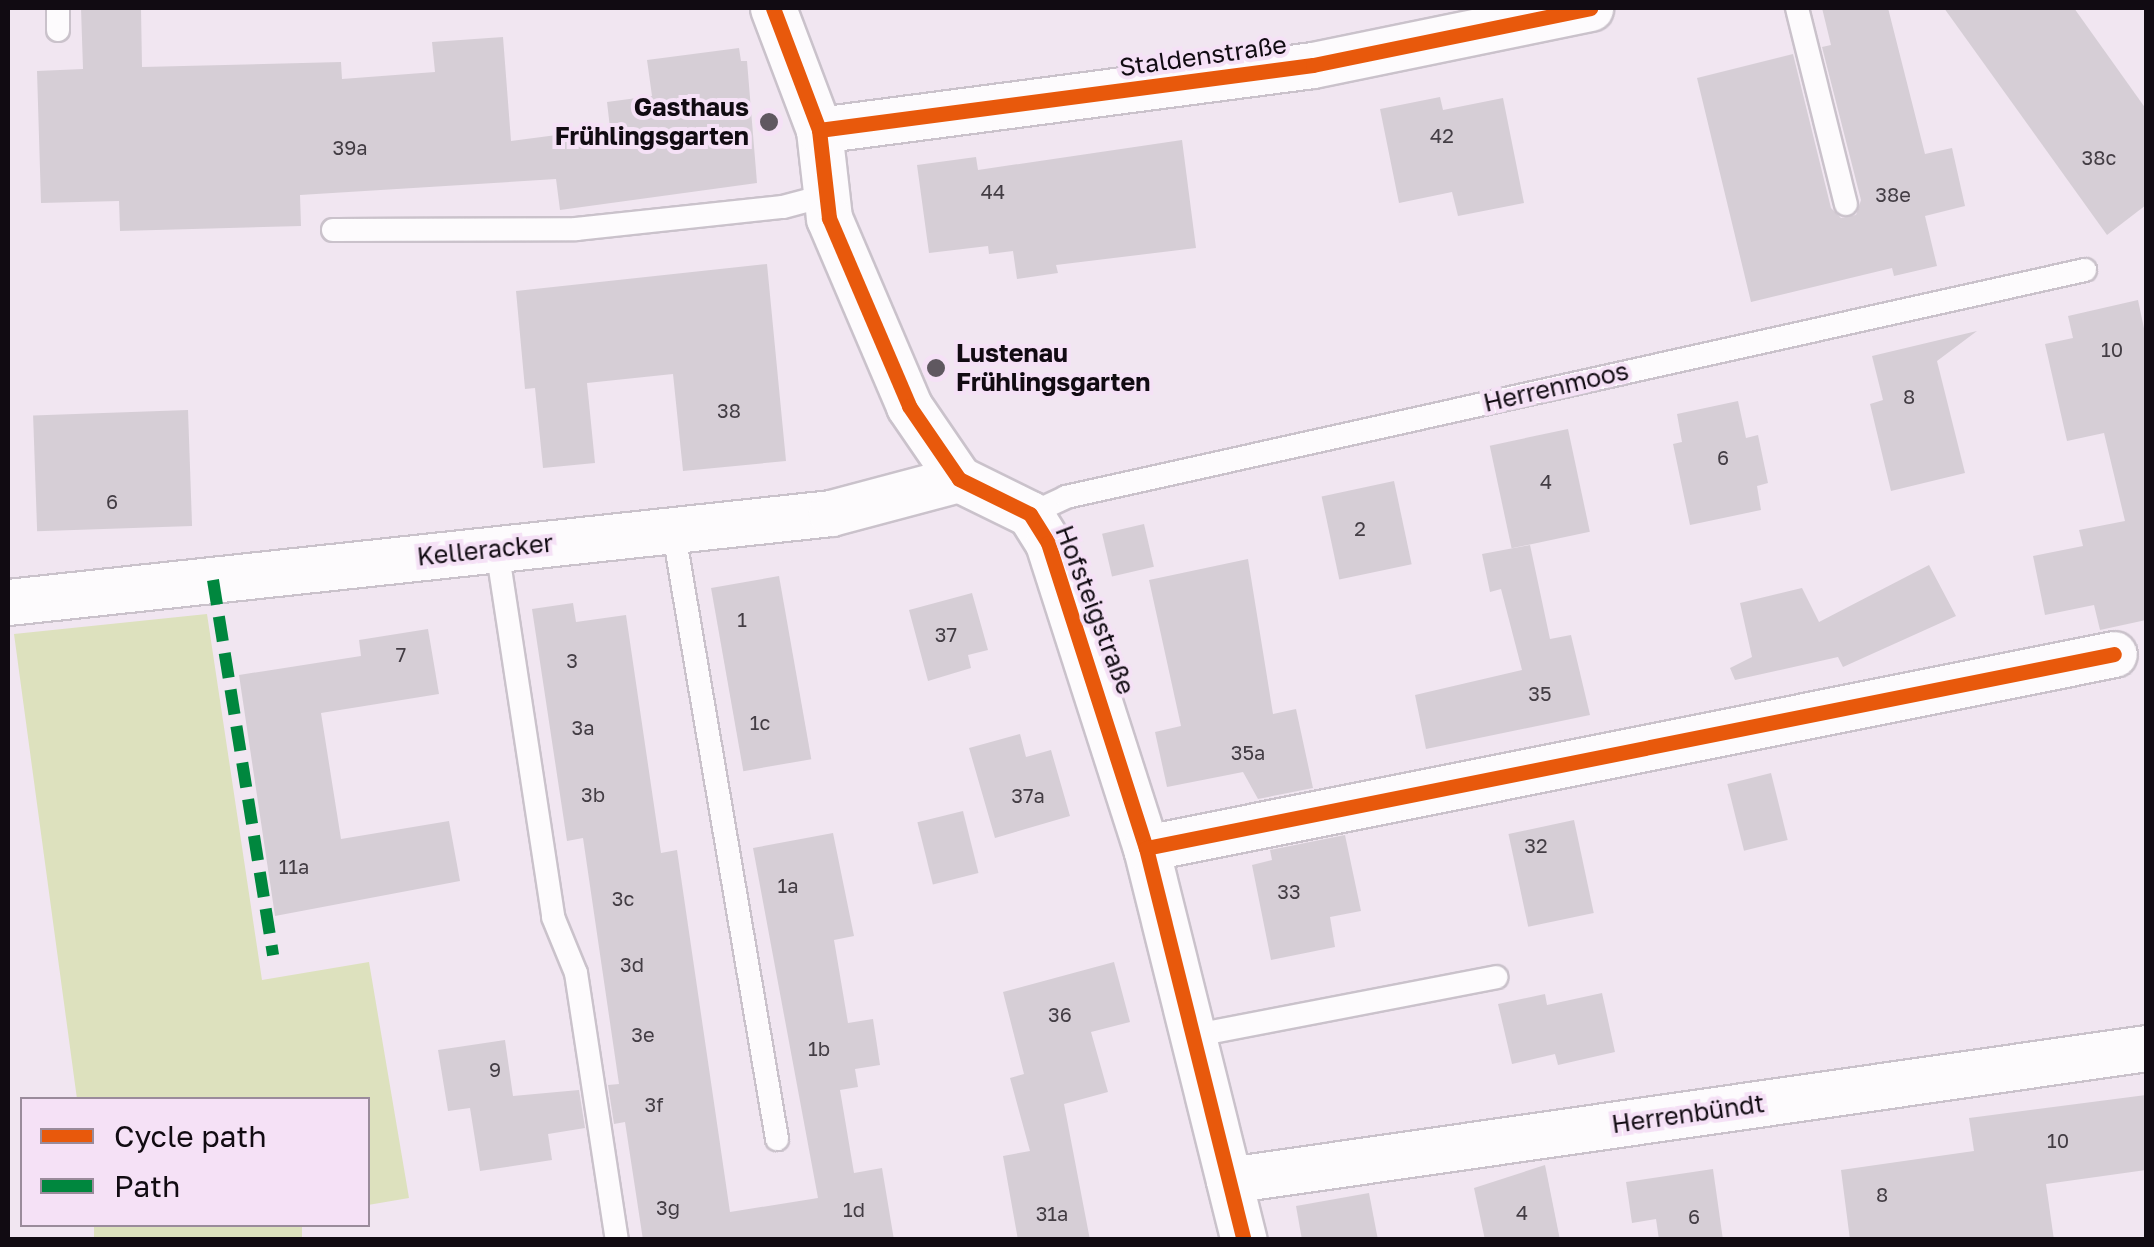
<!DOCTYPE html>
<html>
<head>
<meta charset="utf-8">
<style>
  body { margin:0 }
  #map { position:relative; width:2154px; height:1247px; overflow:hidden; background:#f1e6f1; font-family:"Golos Text",sans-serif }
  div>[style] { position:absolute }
  .green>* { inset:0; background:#dde1be; transform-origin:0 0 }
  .building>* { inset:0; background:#d6ced6; transform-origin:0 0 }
  .roads { filter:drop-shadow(2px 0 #cac2cb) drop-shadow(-2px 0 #cac2cb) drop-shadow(0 2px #cac2cb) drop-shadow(0 -2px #cac2cb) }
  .lane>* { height:22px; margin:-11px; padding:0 11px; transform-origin:11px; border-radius:11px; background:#fdfbfd }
  .street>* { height:45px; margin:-22.5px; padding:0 22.5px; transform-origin:22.5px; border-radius:22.5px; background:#fdfbfd }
  .quiet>* { height:12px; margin-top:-6px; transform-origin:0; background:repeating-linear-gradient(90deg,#00873e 0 25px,transparent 0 37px) }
  .cycleway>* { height:15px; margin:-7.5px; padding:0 7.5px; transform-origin:7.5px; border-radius:7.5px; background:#e8590c }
  .dots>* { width:28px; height:28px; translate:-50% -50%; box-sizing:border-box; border:5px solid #f5e1f6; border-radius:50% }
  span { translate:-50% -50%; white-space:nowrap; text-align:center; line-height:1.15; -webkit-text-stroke:8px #f5e1f6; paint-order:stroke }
  .number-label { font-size:20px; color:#433d44 }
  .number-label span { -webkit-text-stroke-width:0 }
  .street-label { font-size:25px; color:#110b12 }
  .poi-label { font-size:25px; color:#110b12; font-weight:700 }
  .right { translate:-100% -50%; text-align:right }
  .left { translate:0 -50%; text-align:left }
  .frame { position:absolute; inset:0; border:10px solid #110b12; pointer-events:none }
  .legend { position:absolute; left:20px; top:1097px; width:350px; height:130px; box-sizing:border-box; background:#f5e1f6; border:2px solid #9a8b9b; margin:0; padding:12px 18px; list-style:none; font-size:30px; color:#110b12 }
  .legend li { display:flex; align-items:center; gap:20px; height:50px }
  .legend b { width:50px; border:2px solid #9a8b9b }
</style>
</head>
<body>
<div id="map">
  <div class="green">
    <i style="clip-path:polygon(207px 614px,262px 980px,369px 962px,409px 1198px,368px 1205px,368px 1100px,77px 1099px,14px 634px)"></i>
    <i style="left:94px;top:1225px;width:208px;height:14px"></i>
  </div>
  <div class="building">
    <i style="clip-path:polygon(81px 8px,141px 8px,142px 67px,341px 62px,342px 79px,435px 72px,432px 42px,503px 37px,511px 141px,610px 128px,607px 102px,652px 96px,647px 60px,739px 48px,741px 61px,747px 61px,757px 183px,560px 210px,556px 179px,300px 195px,301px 226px,120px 231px,119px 201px,41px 203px,37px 71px,83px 69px)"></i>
    <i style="clip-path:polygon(1822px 8px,1888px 8px,1925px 154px,1952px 148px,1965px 206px,1925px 216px,1937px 266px,1894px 276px,1892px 268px,1751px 302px,1697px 78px,1793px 54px,1831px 208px,1841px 218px,1856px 215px,1861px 200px,1822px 47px,1831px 45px)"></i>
    <i style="clip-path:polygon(1944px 8px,2074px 8px,2146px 109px,2146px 205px,2107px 235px)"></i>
    <i style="clip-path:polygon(1440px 97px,1443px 110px,1503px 98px,1524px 203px,1458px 216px,1452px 192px,1399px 203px,1380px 109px)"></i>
    <i style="clip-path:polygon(1182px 140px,1196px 248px,1056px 265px,1058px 273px,1017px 279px,1013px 251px,989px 254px,988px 246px,929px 253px,917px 165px,976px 157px,978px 170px)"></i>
    <i style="clip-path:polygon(767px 264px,786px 461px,683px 471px,673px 374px,587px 383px,595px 463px,543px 468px,535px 388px,525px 389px,516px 291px)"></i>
    <i style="clip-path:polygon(2138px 300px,2146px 338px,2146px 620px,2100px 630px,2094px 605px,2045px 615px,2033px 556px,2083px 546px,2079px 530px,2125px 521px,2104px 433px,2067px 441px,2045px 344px,2073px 338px,2068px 316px)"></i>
    <i style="clip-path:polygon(1977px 331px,1937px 361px,1965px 473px,1891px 491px,1870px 404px,1883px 400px,1872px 356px)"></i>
    <i style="clip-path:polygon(1738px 401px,1746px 438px,1758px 435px,1768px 483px,1757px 486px,1761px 510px,1690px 525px,1673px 444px,1682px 442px,1677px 414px)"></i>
    <i style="left:188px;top:410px;width:116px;height:155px;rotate:88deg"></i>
    <i style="left:1568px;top:429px;width:105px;height:80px;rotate:78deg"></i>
    <i style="left:1394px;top:481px;width:85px;height:74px;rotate:78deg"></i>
    <i style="left:1144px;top:524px;width:44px;height:43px;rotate:77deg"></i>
    <i style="clip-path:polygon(1530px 545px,1550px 639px,1571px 635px,1590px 715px,1426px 749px,1415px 695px,1522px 670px,1501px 589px,1490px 592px,1482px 554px)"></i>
    <i style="clip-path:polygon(1248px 559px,1273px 714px,1296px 709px,1313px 788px,1258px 799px,1243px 772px,1167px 787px,1155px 732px,1181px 726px,1149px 580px)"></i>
    <i style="clip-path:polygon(1929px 565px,1956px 616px,1843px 667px,1838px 657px,1735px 680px,1730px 668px,1752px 657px,1740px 603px,1802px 588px,1819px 622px)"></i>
    <i style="left:779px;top:576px;width:186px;height:69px;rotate:80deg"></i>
    <i style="clip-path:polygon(972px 593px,988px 650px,968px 655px,971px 668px,928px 681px,909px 610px)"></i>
    <i style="clip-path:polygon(573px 603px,576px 622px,626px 615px,661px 853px,677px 850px,730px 1212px,818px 1198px,753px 848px,833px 833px,854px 936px,834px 940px,848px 1023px,873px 1019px,880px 1065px,855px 1069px,858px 1087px,840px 1090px,854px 1173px,882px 1168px,894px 1240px,643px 1240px,625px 1122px,614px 1124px,608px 1085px,619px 1084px,583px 838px,567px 841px,532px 609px)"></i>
    <i style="clip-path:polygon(428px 629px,439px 694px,321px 713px,341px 839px,449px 821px,460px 881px,275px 916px,239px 675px,361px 656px,359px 640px)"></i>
    <i style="clip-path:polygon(1020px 734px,1026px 757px,1051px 750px,1070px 816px,995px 838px,969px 748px)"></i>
    <i style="left:1771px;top:773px;width:69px;height:45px;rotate:76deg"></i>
    <i style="left:963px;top:811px;width:64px;height:47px;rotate:76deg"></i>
    <i style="left:1574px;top:820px;width:95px;height:67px;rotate:78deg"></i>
    <i style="clip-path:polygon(1345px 835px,1361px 911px,1330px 917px,1335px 947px,1271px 960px,1252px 865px,1272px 860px,1270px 850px)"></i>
    <i style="clip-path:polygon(1114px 962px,1130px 1022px,1091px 1032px,1108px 1092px,1064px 1104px,1090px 1240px,1018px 1240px,1003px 1156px,1030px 1151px,1010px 1078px,1024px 1074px,1003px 992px)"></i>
    <i style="clip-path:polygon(1602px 993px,1615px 1052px,1558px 1065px,1555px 1054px,1512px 1064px,1498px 1004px,1545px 994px,1547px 1005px)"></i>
    <i style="clip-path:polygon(505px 1040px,513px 1096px,579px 1090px,585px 1128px,548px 1134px,552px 1160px,480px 1171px,470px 1108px,448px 1111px,438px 1050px)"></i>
    <i style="clip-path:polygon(2146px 1095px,2146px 1170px,2046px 1184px,2054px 1240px,1850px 1240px,1841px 1170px,1974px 1151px,1969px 1118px)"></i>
    <i style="clip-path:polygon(1545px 1165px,1560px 1240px,1485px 1240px,1474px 1188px)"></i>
    <i style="clip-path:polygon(1713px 1169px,1723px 1240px,1659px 1240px,1656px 1219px,1632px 1223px,1626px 1182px)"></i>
    <i style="clip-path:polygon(1369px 1193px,1378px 1240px,1302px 1240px,1296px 1206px)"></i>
  </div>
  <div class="roads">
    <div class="lane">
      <i style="left:58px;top:8px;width:22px;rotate:90deg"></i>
      <i style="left:1797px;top:8px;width:202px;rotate:76deg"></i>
      <i style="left:333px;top:230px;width:243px;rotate:-0.2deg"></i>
      <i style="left:576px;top:229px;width:208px;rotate:-6.1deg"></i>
      <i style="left:783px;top:207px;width:47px;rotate:-14.9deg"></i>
      <i style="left:1030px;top:514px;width:40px;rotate:-25deg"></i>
      <i style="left:1066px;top:497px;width:1044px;rotate:-12.56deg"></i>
      <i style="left:673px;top:528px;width:620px;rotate:80.34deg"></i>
      <i style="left:497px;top:549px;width:372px;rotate:81.3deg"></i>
      <i style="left:553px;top:917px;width:61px;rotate:67.7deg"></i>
      <i style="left:576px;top:973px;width:270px;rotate:81.3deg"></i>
      <i style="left:1191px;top:1036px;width:311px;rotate:-10.9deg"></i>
    </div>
    <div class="street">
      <i style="left:773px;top:8px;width:130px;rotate:69.3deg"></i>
      <i style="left:819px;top:130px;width:89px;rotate:83.5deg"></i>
      <i style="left:829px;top:218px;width:204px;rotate:66.9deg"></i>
      <i style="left:909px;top:406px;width:88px;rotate:55.6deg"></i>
      <i style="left:959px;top:479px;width:79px;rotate:26.2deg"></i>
      <i style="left:1030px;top:514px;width:34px;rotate:58deg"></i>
      <i style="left:1048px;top:543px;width:320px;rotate:72.2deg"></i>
      <i style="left:1146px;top:848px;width:404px;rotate:76deg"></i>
      <i style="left:819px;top:130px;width:498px;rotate:-7.5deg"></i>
      <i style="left:1313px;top:65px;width:283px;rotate:-11.6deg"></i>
      <i style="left:8px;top:602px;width:828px;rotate:-6.17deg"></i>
      <i style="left:831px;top:513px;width:132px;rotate:-14.9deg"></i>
      <i style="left:1146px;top:848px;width:987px;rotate:-11.33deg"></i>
      <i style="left:1229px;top:1180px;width:926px;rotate:-8.19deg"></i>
    </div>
  </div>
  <div class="quiet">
    <i style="left:213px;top:580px;width:380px;rotate:80.9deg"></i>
  </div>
  <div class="cycleway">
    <i style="left:773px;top:8px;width:130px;rotate:69.3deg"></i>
    <i style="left:819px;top:130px;width:89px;rotate:83.5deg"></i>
    <i style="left:829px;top:218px;width:204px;rotate:66.9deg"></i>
    <i style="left:909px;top:406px;width:88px;rotate:55.6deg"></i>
    <i style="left:959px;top:479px;width:79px;rotate:26.2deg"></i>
    <i style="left:1030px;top:514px;width:34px;rotate:58deg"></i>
    <i style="left:1048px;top:543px;width:320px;rotate:72.2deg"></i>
    <i style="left:1146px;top:848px;width:404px;rotate:76deg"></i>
    <i style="left:819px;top:130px;width:498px;rotate:-7.5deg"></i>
    <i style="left:1313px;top:65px;width:283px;rotate:-11.6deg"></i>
    <i style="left:1146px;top:848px;width:987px;rotate:-11.33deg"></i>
  </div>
  <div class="dots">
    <i style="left:769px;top:122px;background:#5f5860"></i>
    <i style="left:936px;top:368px;background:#5f5860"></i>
  </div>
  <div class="number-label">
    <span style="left:1442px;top:135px">42</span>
    <span style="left:350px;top:147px">39a</span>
    <span style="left:2099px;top:157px">38c</span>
    <span style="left:993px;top:191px">44</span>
    <span style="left:1893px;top:194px">38e</span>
    <span style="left:2112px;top:349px">10</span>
    <span style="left:1909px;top:396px">8</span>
    <span style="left:729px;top:410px">38</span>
    <span style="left:1723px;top:457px">6</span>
    <span style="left:1546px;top:481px">4</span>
    <span style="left:112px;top:501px">6</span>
    <span style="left:1360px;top:528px">2</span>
    <span style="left:742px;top:619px">1</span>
    <span style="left:946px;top:634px">37</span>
    <span style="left:401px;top:654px">7</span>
    <span style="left:572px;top:660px">3</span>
    <span style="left:1540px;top:693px">35</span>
    <span style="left:760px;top:722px">1c</span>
    <span style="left:583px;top:727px">3a</span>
    <span style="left:1248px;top:752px">35a</span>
    <span style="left:593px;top:794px">3b</span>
    <span style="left:1028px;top:795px">37a</span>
    <span style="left:1536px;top:845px">32</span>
    <span style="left:294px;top:866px">11a</span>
    <span style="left:788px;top:885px">1a</span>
    <span style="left:1289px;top:891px">33</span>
    <span style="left:623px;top:898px">3c</span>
    <span style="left:632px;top:964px">3d</span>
    <span style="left:1060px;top:1014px">36</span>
    <span style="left:643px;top:1034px">3e</span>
    <span style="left:819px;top:1048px">1b</span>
    <span style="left:495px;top:1069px">9</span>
    <span style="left:654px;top:1104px">3f</span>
    <span style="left:2058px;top:1140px">10</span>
    <span style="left:1882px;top:1194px">8</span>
    <span style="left:668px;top:1207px">3g</span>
    <span style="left:854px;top:1209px">1d</span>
    <span style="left:1522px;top:1212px">4</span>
    <span style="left:1052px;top:1213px">31a</span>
    <span style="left:1694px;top:1216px">6</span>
  </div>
  <div class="street-label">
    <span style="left:1203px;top:56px;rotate:-8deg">Staldenstraße</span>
    <span style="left:1556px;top:387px;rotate:-13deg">Herrenmoos</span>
    <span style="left:485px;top:550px;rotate:-6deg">Kelleracker</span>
    <span style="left:1095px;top:610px;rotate:69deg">Hofsteigstraße</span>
    <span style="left:1688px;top:1114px;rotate:-8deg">Herrenbündt</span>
  </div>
  <div class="poi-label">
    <span class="right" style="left:749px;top:122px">Gasthaus<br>Frühlingsgarten</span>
    <span class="left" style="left:956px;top:368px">Lustenau<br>Frühlingsgarten</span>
  </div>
  <div class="frame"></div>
  <ul class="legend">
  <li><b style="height:12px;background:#e8590c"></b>Cycle path</li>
  <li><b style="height:12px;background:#00873e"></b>Path</li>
  </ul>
</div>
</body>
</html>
